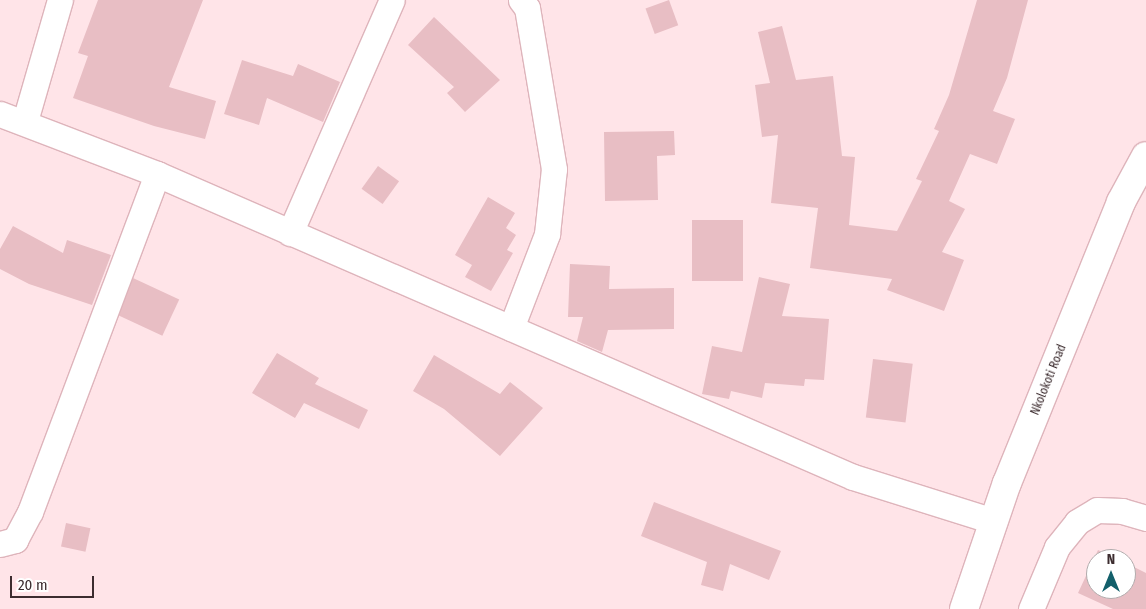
<!DOCTYPE html>
<html>
<head>
<meta charset="utf-8">
<style>
  body { margin:0 }
  #map { position:relative; width:1146px; height:609px; overflow:hidden; background:#ffe4e8; font-family:"Fira Sans Condensed",sans-serif }
  div>[style] { position:absolute }
  .building>* { inset:0; background:#e8bec4; transform-origin:0 0 }
  .roads { filter:drop-shadow(1px 0 #deb4bb) drop-shadow(-1px 0 #deb4bb) drop-shadow(0 1px #deb4bb) drop-shadow(0 -1px #deb4bb) }
  .street>* { height:25px; margin:-12.5px; padding:0 12.5px; transform-origin:12.5px; border-radius:12.5px; background:#fff }
  .secondary>* { height:28px; margin:-14px; padding:0 14px; transform-origin:14px; border-radius:14px; background:#fff }
  span { translate:-50% -50%; white-space:nowrap; text-align:center; line-height:1.15; -webkit-text-stroke:4px #fff; paint-order:stroke }
  .street-label { font-size:12px; color:#3c2c2f }
  .north { position:absolute; left:1086px; top:549px; width:50px; height:50px; box-sizing:border-box; background:#fff; border:1px solid #b1abac; border-radius:50%; rotate:0deg; font-size:14px; font-weight:700; line-height:20px; text-align:center; color:#3c2c2f }
  .north::after { content:''; display:block; margin:auto; width:18px; height:22px; background:#13606b; clip-path:polygon(50% 0,100% 100%,50% 72%,0 100%) }
  .scale { position:absolute; left:10px; top:576px; width:84px; height:22px; box-sizing:border-box; border:2px solid #3c2c2f; border-top:0; padding-left:6px; font-size:15px; line-height:18px; white-space:nowrap; color:#3c2c2f; -webkit-text-stroke:4px #fff; paint-order:stroke }
</style>
</head>
<body>
<div id="map">
  <div class="building">
    <i style="clip-path:polygon(98px 0,203px 0,169px 87px,216px 101px,205px 139px,154px 126px,73px 98px,88px 56px,78px 53px)"></i>
    <i style="left:669px;top:0;width:27px;height:25px;rotate:70deg"></i>
    <i style="clip-path:polygon(977px 0,1028px 0,1007px 78px,993px 111px,1015px 119px,997px 164px,970px 154px,949px 201px,965px 209px,942px 252px,964px 260px,944px 311px,887px 290px,892px 279px,810px 268px,818px 208px,771px 203px,778px 135px,762px 137px,755px 85px,770px 83px,758px 32px,782px 26px,796px 80px,833px 76px,842px 156px,855px 157px,849px 225px,897px 231px,922px 181px,916px 179px,939px 131px,934px 129px,949px 95px)"></i>
    <i style="clip-path:polygon(434px 17px,500px 80px,465px 112px,447px 93px,454px 87px,408px 45px)"></i>
    <i style="clip-path:polygon(242px 60px,293px 76px,298px 64px,340px 82px,323px 122px,267px 98px,259px 125px,224px 114px)"></i>
    <i style="clip-path:polygon(674px 131px,675px 155px,657px 156px,658px 200px,605px 201px,604px 132px)"></i>
    <i style="left:378px;top:166px;width:26px;height:28px;rotate:36deg"></i>
    <i style="clip-path:polygon(488px 197px,515px 213px,506px 228px,516px 235px,507px 250px,513px 253px,491px 291px,465px 277px,472px 265px,455px 255px)"></i>
    <i style="left:692px;top:220px;width:51px;height:61px"></i>
    <i style="clip-path:polygon(13px 226px,63px 253px,67px 240px,111px 255px,92px 305px,29px 284px,0 269px,0 249px)"></i>
    <i style="clip-path:polygon(570px 264px,610px 266px,609px 289px,674px 288px,674px 329px,608px 330px,602px 352px,577px 341px,583px 317px,568px 317px)"></i>
    <i style="clip-path:polygon(759px 277px,790px 284px,782px 316px,829px 319px,824px 380px,805px 379px,804px 386px,765px 383px,762px 398px,731px 391px,729px 399px,702px 394px,712px 346px,742px 352px)"></i>
    <i style="left:133px;top:278px;width:51px;height:40px;rotate:25deg"></i>
    <i style="clip-path:polygon(277px 353px,319px 378px,315px 384px,368px 410px,359px 429px,304px 403px,295px 418px,252px 393px)"></i>
    <i style="clip-path:polygon(434px 355px,500px 394px,510px 382px,543px 408px,500px 456px,444px 409px,413px 391px)"></i>
    <i style="left:873px;top:359px;width:40px;height:59px;rotate:7deg"></i>
    <i style="clip-path:polygon(654px 502px,781px 551px,769px 580px,730px 564px,723px 591px,701px 585px,707px 562px,641px 536px)"></i>
    <i style="left:66px;top:523px;width:25px;height:24px;rotate:12deg"></i>
    <i style="clip-path:polygon(1098px 550px,1117px 559px,1096px 559px,1096px 589px,1126px 589px,1126px 563px,1146px 573px,1146px 609px,1113px 609px,1078px 593px)"></i>
  </div>
  <div class="roads">
    <div class="street">
      <i style="left:0;top:114px;width:168px;rotate:20.9deg"></i>
      <i style="left:157px;top:174px;width:759px;rotate:23.53deg"></i>
      <i style="left:853px;top:477px;width:147px;rotate:17.4deg"></i>
      <i style="left:25px;top:121px;width:126px;rotate:-73.9deg"></i>
      <i style="left:290px;top:233px;width:254px;rotate:-66.4deg"></i>
      <i style="left:511px;top:328px;width:101px;rotate:-69deg"></i>
      <i style="left:547px;top:234px;width:65px;rotate:-83.9deg"></i>
      <i style="left:554px;top:169px;width:163px;rotate:-99.5deg"></i>
      <i style="left:527px;top:8px;width:10px;rotate:-127deg"></i>
      <i style="left:0;top:544px;width:16px;rotate:-15deg"></i>
      <i style="left:15px;top:540px;width:32px;rotate:-62deg"></i>
      <i style="left:30px;top:512px;width:361px;rotate:-69.4deg"></i>
      <i style="left:1031px;top:609px;width:67px;rotate:-67.2deg"></i>
      <i style="left:1057px;top:547px;width:32px;rotate:-51deg"></i>
      <i style="left:1077px;top:522px;width:23px;rotate:-31deg"></i>
      <i style="left:1097px;top:510px;width:25px;rotate:2deg"></i>
      <i style="left:1122px;top:511px;width:25px;rotate:16deg"></i>
    </div>
    <div class="secondary">
      <i style="left:964px;top:609px;width:133px;rotate:-71.2deg"></i>
      <i style="left:1007px;top:483px;width:303px;rotate:-67.9deg"></i>
      <i style="left:1121px;top:202px;width:52px;rotate:-61.5deg"></i>
    </div>
  </div>
  <div class="street-label">
    <span style="left:1049px;top:380px;rotate:-68deg">Nkolokoti Road</span>
  </div>
  <div class="north">N</div>
  <div class="scale">20 m</div>
</div>
</body>
</html>
